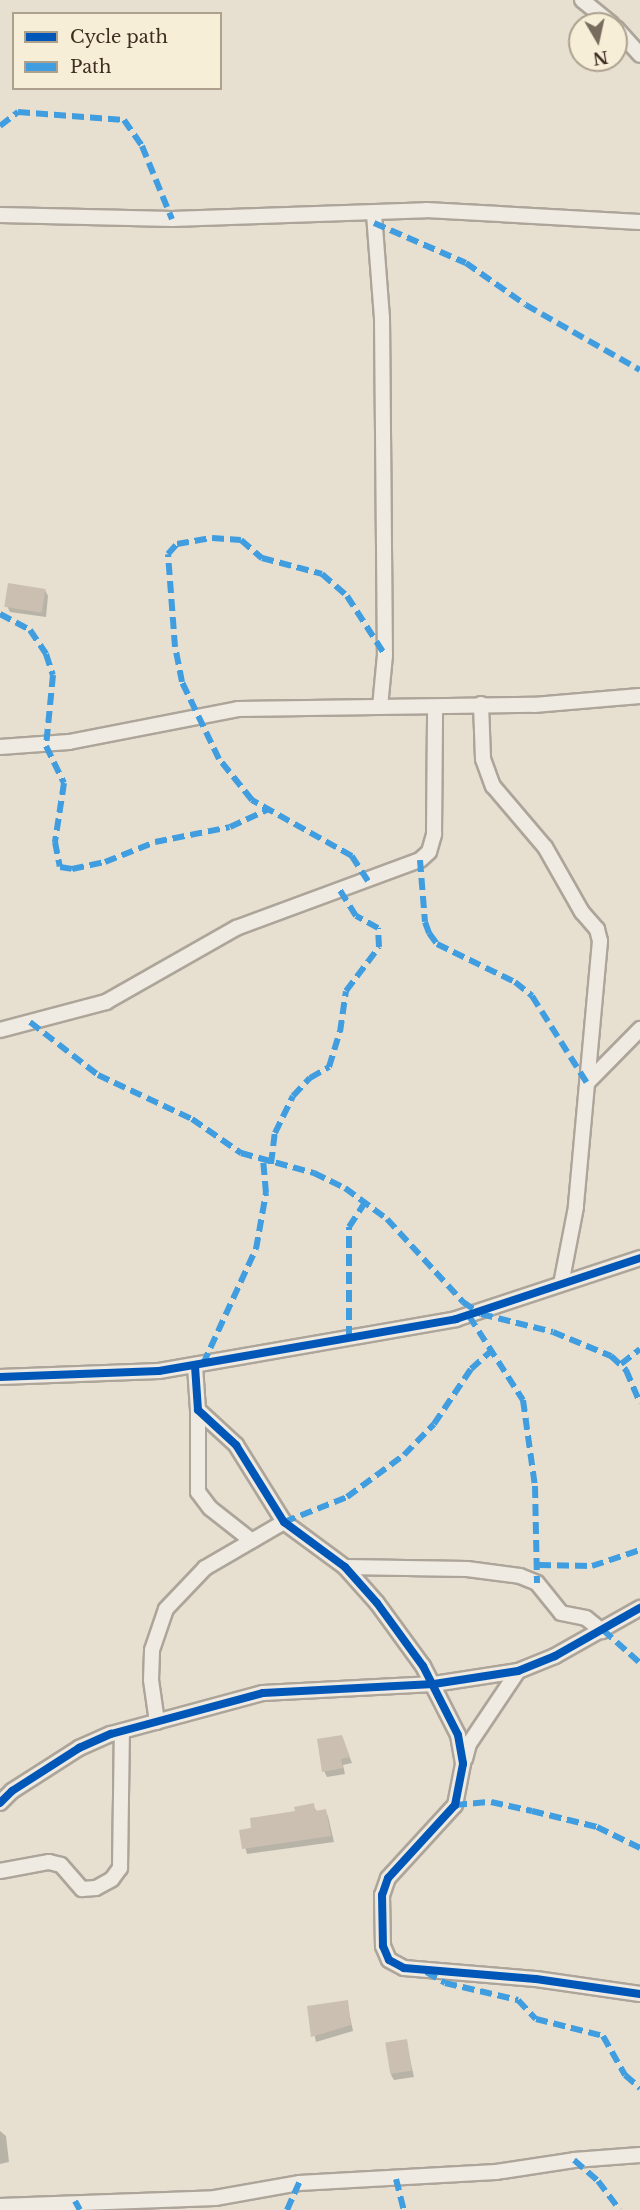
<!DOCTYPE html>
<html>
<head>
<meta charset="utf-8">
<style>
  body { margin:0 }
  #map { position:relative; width:640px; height:2210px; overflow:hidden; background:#e7e0d1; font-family:"Libre Baskerville",serif }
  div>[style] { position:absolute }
  .shadow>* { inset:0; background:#0003 }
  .building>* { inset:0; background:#cbbfb2; transform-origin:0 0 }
  .roads { filter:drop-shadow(2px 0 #ada599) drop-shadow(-2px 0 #ada599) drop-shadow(0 2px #ada599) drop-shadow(0 -2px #ada599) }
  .minor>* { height:14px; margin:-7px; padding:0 7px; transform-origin:7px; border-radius:7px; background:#efebe3 }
  .quiet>* { height:6px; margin-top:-3px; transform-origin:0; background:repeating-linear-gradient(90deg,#3f9de0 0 12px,transparent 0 18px) }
  .cycleway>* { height:8px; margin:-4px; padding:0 4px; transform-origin:4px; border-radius:4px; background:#0057b8 }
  span { translate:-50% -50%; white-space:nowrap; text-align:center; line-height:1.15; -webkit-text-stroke:6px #f7eed8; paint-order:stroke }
  .legend { position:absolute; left:12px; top:12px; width:210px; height:78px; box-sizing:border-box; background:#f7eed8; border:2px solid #ada18e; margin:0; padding:8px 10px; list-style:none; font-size:18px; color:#3d2e20 }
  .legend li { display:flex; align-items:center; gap:12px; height:30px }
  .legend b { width:30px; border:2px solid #ada18e }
  .north { position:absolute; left:568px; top:12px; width:60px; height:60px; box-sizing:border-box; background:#f7eed8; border:2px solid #ada18e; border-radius:50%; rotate:171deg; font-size:16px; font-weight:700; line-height:24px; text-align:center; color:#3d2e20 }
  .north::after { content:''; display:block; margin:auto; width:21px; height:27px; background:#786c5e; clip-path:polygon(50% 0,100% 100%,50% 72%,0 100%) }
</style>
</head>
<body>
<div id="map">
  <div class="shadow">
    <i style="clip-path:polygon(45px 590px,48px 596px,46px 617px,10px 612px,7px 606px)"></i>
    <i style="clip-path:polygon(344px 1743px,352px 1763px,343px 1765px,345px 1774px,327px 1777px,324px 1771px)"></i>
    <i style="clip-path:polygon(313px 1805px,317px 1812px,325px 1810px,328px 1816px,334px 1842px,247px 1854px,241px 1832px)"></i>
    <i style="clip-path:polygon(347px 2002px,353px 2031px,316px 2042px,309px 2007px)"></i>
    <i style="clip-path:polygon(406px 2041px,414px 2077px,394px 2080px,391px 2075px)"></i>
    <i style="clip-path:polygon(0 2131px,6px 2136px,9px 2162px,0 2164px)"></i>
  </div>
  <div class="building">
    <i style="left:8px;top:583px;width:38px;height:24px;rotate:9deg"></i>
    <i style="clip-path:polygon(342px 1735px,350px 1757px,341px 1759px,343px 1768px,322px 1772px,317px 1739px)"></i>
    <i style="clip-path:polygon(314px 1803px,315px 1811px,326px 1809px,331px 1836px,242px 1849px,239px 1830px,251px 1828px,250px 1818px,295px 1811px,294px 1807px)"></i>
    <i style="clip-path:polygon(348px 2000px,351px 2025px,311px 2037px,307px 2006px)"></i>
    <i style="left:407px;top:2039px;width:32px;height:22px;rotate:81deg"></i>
  </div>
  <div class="roads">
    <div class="minor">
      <i style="left:582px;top:0;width:38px;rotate:39deg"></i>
      <i style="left:616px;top:28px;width:36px;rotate:48deg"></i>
      <i style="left:374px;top:214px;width:103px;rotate:85.6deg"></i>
      <i style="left:382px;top:317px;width:338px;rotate:89.5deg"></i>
      <i style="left:385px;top:655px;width:52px;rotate:95.5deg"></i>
      <i style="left:0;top:215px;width:172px;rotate:1.3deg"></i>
      <i style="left:172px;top:219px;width:254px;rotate:-2deg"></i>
      <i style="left:426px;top:210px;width:214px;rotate:3.2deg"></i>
      <i style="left:481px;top:704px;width:55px;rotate:87.9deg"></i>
      <i style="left:483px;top:759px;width:29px;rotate:70deg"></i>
      <i style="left:493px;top:786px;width:80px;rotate:49.6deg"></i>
      <i style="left:545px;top:847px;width:75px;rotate:60.4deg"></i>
      <i style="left:582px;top:912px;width:23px;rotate:49deg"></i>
      <i style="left:597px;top:929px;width:12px;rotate:76deg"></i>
      <i style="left:600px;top:941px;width:267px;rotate:95.2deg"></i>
      <i style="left:576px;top:1207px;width:78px;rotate:101deg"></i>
      <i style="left:0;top:747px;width:69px;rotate:-4.1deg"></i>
      <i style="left:69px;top:742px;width:172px;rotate:-11deg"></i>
      <i style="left:238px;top:709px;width:296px;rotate:-0.8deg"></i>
      <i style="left:534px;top:705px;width:106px;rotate:-4.9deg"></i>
      <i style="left:0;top:1030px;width:110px;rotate:-14.8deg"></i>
      <i style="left:106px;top:1002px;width:150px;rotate:-29.6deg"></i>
      <i style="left:236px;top:928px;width:196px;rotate:-20.3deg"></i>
      <i style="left:420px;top:860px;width:12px;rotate:-42deg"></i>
      <i style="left:429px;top:852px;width:19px;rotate:-74deg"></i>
      <i style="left:434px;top:834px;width:126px;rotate:-89.5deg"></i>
      <i style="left:587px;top:1083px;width:76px;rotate:-45.5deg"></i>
      <i style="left:195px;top:1366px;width:44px;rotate:86.1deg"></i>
      <i style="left:198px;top:1410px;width:52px;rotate:42.6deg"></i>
      <i style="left:236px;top:1445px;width:91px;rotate:58.1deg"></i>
      <i style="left:284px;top:1522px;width:76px;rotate:36.4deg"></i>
      <i style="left:345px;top:1567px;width:48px;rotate:48.4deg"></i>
      <i style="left:377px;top:1603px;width:78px;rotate:53.9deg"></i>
      <i style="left:423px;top:1666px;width:77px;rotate:63.1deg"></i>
      <i style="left:458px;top:1735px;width:29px;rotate:80deg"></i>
      <i style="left:463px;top:1764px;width:42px;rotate:101deg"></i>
      <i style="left:455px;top:1805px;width:99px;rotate:132.5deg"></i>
      <i style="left:388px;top:1878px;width:18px;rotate:109deg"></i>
      <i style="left:382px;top:1895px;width:51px;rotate:88.9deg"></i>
      <i style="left:383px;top:1946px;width:15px;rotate:67deg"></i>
      <i style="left:389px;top:1960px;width:17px;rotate:28deg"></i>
      <i style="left:404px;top:1968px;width:132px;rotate:4.8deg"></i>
      <i style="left:536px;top:1979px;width:105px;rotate:8.2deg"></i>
      <i style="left:0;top:1377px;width:159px;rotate:-2.2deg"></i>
      <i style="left:159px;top:1371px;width:302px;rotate:-9.9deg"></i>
      <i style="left:456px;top:1319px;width:194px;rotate:-18.3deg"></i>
      <i style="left:198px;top:1410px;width:82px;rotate:90deg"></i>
      <i style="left:198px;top:1492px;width:20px;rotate:53deg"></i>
      <i style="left:210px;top:1508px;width:53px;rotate:38.2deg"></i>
      <i style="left:345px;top:1567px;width:122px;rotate:0.9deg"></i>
      <i style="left:467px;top:1569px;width:53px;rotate:7.5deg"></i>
      <i style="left:520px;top:1576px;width:18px;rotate:22deg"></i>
      <i style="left:537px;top:1583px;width:38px;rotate:51deg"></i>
      <i style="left:561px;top:1613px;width:25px;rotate:11deg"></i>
      <i style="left:586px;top:1618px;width:21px;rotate:39deg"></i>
      <i style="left:157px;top:1722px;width:42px;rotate:-98.1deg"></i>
      <i style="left:151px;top:1680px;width:30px;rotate:-88deg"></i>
      <i style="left:152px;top:1650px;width:43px;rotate:-71.1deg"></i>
      <i style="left:166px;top:1609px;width:57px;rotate:-46.4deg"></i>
      <i style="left:205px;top:1568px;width:91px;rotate:-30.2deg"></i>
      <i style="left:465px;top:1759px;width:16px;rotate:-75deg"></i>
      <i style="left:469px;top:1744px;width:88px;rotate:-56.1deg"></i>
      <i style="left:0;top:1803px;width:17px;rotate:-45deg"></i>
      <i style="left:12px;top:1791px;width:80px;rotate:-32.7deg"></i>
      <i style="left:79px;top:1748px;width:35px;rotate:-24deg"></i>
      <i style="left:111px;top:1734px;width:157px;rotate:-15.1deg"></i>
      <i style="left:263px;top:1693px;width:171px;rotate:-3deg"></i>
      <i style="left:434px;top:1684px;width:85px;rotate:-8.8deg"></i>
      <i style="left:518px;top:1671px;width:40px;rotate:-22deg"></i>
      <i style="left:555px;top:1656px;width:98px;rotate:-29.5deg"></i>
      <i style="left:0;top:1871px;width:50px;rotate:-10.4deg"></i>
      <i style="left:49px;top:1862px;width:12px;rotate:14deg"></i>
      <i style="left:61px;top:1865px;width:32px;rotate:49deg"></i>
      <i style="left:82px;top:1889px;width:14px;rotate:-4deg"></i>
      <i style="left:96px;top:1888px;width:18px;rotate:-29deg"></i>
      <i style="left:112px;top:1879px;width:14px;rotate:-54deg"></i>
      <i style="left:120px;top:1868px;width:136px;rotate:-89.2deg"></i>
      <i style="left:0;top:2206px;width:215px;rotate:-2.1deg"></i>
      <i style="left:215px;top:2198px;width:85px;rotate:-10.1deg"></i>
      <i style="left:299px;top:2183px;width:197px;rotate:-3.2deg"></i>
      <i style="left:496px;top:2172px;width:79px;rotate:-8.7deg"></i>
      <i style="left:574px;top:2160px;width:66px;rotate:-4.3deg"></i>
    </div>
  </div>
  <div class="quiet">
    <i style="left:0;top:126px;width:23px;rotate:-38deg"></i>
    <i style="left:18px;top:112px;width:106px;rotate:4.3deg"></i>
    <i style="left:124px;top:120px;width:32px;rotate:55deg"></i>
    <i style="left:142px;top:146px;width:79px;rotate:67.7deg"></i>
    <i style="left:374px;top:223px;width:100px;rotate:23.5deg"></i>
    <i style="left:466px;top:263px;width:73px;rotate:35deg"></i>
    <i style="left:526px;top:305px;width:131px;rotate:29.7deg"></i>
    <i style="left:0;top:614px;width:34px;rotate:28deg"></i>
    <i style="left:30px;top:630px;width:29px;rotate:56deg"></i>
    <i style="left:46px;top:654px;width:22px;rotate:72deg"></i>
    <i style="left:53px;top:675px;width:71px;rotate:95.6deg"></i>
    <i style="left:46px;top:746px;width:41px;rotate:64.1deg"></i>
    <i style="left:64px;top:783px;width:60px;rotate:98.7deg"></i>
    <i style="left:55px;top:842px;width:25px;rotate:79deg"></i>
    <i style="left:60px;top:867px;width:12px;rotate:9deg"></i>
    <i style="left:72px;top:869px;width:34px;rotate:-12deg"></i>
    <i style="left:105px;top:862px;width:54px;rotate:-21.8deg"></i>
    <i style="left:155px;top:842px;width:76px;rotate:-11.3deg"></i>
    <i style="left:230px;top:827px;width:41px;rotate:-24.7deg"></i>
    <i style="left:420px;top:860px;width:62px;rotate:85.4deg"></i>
    <i style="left:425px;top:922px;width:12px;rotate:70deg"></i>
    <i style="left:429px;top:933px;width:14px;rotate:54deg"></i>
    <i style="left:437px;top:944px;width:87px;rotate:26deg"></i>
    <i style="left:515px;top:982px;width:22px;rotate:39deg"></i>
    <i style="left:532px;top:996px;width:103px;rotate:57.7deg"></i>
    <i style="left:368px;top:881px;width:30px;rotate:-123deg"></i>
    <i style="left:352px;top:856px;width:115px;rotate:-150.8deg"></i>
    <i style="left:252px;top:800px;width:53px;rotate:-128.8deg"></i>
    <i style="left:219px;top:759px;width:85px;rotate:-115.7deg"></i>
    <i style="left:182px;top:682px;width:36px;rotate:-101deg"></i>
    <i style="left:175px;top:647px;width:93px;rotate:-94.3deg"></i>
    <i style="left:168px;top:554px;width:13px;rotate:-48deg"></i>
    <i style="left:177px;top:544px;width:36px;rotate:-10deg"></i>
    <i style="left:212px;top:538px;width:29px;rotate:4deg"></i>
    <i style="left:241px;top:540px;width:28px;rotate:41deg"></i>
    <i style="left:262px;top:558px;width:62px;rotate:14.9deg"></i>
    <i style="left:322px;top:574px;width:33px;rotate:41deg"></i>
    <i style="left:347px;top:596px;width:70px;rotate:57.2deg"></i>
    <i style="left:30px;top:1022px;width:86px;rotate:37.9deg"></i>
    <i style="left:98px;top:1075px;width:104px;rotate:25.1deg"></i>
    <i style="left:192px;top:1119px;width:60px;rotate:34.8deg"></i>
    <i style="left:241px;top:1153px;width:76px;rotate:15.3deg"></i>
    <i style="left:314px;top:1173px;width:34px;rotate:26deg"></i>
    <i style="left:345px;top:1188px;width:52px;rotate:36.4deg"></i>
    <i style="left:387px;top:1219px;width:113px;rotate:47.5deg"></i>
    <i style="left:463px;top:1302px;width:22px;rotate:34deg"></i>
    <i style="left:481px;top:1314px;width:74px;rotate:14deg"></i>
    <i style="left:553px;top:1332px;width:63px;rotate:22.5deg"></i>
    <i style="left:611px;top:1356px;width:21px;rotate:43deg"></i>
    <i style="left:626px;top:1370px;width:36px;rotate:67deg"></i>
    <i style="left:271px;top:1164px;width:31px;rotate:-83deg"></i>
    <i style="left:275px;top:1133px;width:41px;rotate:-64.1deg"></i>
    <i style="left:293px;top:1096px;width:25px;rotate:-47deg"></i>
    <i style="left:310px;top:1078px;width:22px;rotate:-30deg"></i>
    <i style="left:329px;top:1067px;width:37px;rotate:-73deg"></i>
    <i style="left:340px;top:1032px;width:41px;rotate:-81.7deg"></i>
    <i style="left:346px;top:991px;width:55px;rotate:-53.1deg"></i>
    <i style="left:379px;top:947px;width:19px;rotate:-93deg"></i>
    <i style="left:378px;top:928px;width:25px;rotate:-151deg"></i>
    <i style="left:356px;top:916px;width:31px;rotate:-122deg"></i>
    <i style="left:469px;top:1316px;width:100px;rotate:57.3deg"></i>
    <i style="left:523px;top:1400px;width:87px;rotate:82.1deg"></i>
    <i style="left:535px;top:1486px;width:97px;rotate:88.8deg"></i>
    <i style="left:349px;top:1338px;width:111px;rotate:-90deg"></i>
    <i style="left:349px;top:1227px;width:30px;rotate:-57deg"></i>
    <i style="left:203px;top:1364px;width:127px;rotate:-65.3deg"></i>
    <i style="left:256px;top:1249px;width:57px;rotate:-79.9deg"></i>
    <i style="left:266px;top:1193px;width:32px;rotate:-95deg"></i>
    <i style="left:621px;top:1364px;width:24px;rotate:-38deg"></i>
    <i style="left:284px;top:1522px;width:68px;rotate:-21.6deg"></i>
    <i style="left:347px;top:1497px;width:71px;rotate:-36.4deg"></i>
    <i style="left:404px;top:1455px;width:43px;rotate:-45.9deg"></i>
    <i style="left:434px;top:1424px;width:66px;rotate:-56.1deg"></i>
    <i style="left:471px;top:1369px;width:27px;rotate:-42deg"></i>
    <i style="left:539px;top:1565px;width:53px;rotate:1.1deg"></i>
    <i style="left:592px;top:1566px;width:51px;rotate:-18.4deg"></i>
    <i style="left:603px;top:1630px;width:50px;rotate:41.7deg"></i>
    <i style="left:455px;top:1805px;width:36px;rotate:-5deg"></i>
    <i style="left:491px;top:1802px;width:42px;rotate:12.4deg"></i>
    <i style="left:532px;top:1811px;width:67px;rotate:13.8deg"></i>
    <i style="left:597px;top:1827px;width:48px;rotate:26deg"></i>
    <i style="left:426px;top:1972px;width:22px;rotate:30deg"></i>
    <i style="left:445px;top:1983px;width:75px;rotate:13.1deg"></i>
    <i style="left:518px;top:2000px;width:26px;rotate:47deg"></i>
    <i style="left:536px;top:2019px;width:69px;rotate:14.2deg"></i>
    <i style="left:603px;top:2036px;width:45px;rotate:60.6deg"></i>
    <i style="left:625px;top:2075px;width:20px;rotate:41deg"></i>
    <i style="left:574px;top:2160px;width:32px;rotate:41deg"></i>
    <i style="left:598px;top:2181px;width:36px;rotate:53deg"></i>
    <i style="left:396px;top:2179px;width:32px;rotate:76deg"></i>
    <i style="left:75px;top:2201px;width:10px;rotate:61deg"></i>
    <i style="left:287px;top:2210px;width:30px;rotate:-66deg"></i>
  </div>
  <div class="cycleway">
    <i style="left:195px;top:1366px;width:44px;rotate:86.1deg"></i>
    <i style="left:198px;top:1410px;width:52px;rotate:42.6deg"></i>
    <i style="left:236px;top:1445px;width:91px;rotate:58.1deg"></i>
    <i style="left:284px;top:1522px;width:76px;rotate:36.4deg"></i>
    <i style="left:345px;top:1567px;width:48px;rotate:48.4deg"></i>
    <i style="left:377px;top:1603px;width:78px;rotate:53.9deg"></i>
    <i style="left:423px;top:1666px;width:77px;rotate:63.1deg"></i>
    <i style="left:458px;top:1735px;width:29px;rotate:80deg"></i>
    <i style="left:463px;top:1764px;width:42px;rotate:101deg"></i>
    <i style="left:455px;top:1805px;width:99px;rotate:132.5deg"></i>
    <i style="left:388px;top:1878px;width:18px;rotate:109deg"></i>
    <i style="left:382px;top:1895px;width:51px;rotate:88.9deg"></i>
    <i style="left:383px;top:1946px;width:15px;rotate:67deg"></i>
    <i style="left:389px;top:1960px;width:17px;rotate:28deg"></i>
    <i style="left:404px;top:1968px;width:132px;rotate:4.8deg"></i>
    <i style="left:536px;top:1979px;width:105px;rotate:8.2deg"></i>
    <i style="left:0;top:1377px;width:159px;rotate:-2.2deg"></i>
    <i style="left:159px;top:1371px;width:302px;rotate:-9.9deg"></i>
    <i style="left:456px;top:1319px;width:194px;rotate:-18.3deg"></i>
    <i style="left:0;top:1803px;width:17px;rotate:-45deg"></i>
    <i style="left:12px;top:1791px;width:80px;rotate:-32.7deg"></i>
    <i style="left:79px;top:1748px;width:35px;rotate:-24deg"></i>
    <i style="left:111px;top:1734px;width:157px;rotate:-15.1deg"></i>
    <i style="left:263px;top:1693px;width:171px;rotate:-3deg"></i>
    <i style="left:434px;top:1684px;width:85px;rotate:-8.8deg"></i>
    <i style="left:518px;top:1671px;width:40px;rotate:-22deg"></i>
    <i style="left:555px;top:1656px;width:98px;rotate:-29.5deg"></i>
  </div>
  <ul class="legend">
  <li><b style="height:8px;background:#0057b8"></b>Cycle path</li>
  <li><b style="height:8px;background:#3f9de0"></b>Path</li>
  </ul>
  <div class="north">N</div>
</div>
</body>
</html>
